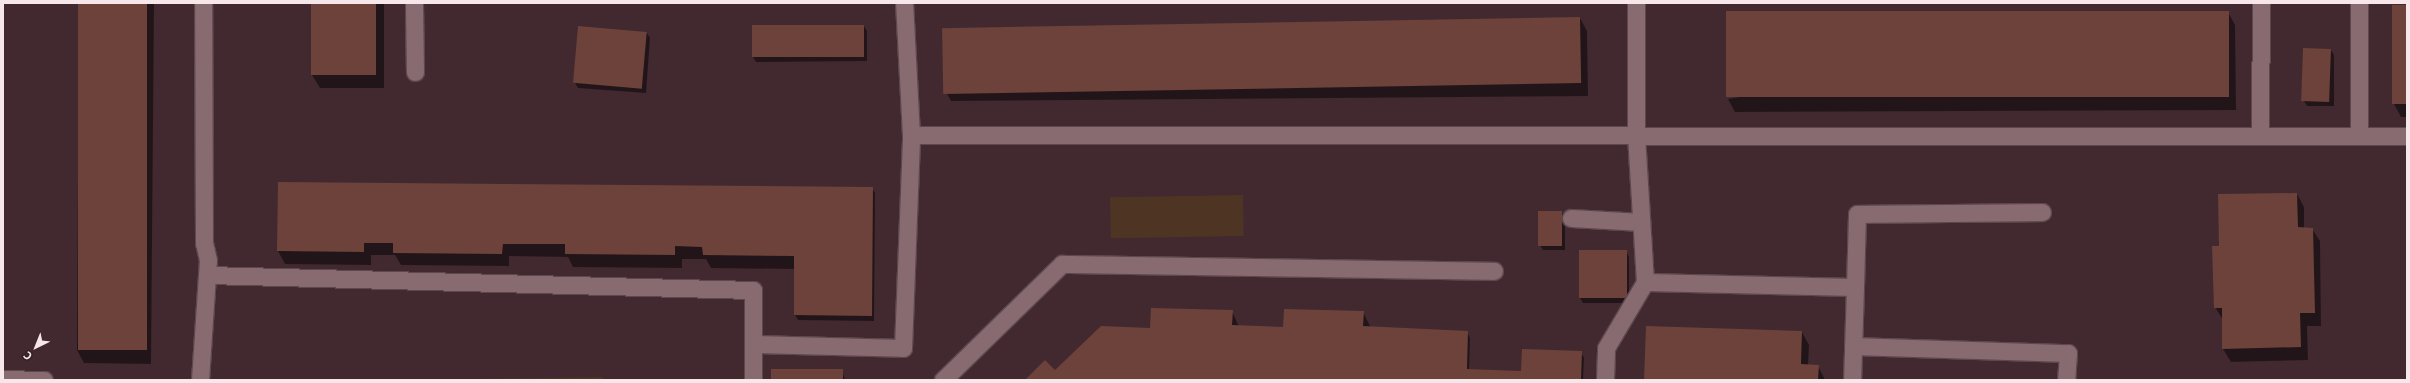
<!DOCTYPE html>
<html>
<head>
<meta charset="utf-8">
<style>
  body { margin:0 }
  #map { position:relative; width:2410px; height:383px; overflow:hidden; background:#41292f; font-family:"Open Sans",sans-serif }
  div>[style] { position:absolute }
  .green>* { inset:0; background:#4e3523; transform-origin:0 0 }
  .shadow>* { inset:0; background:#0007 }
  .building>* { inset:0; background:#6c423b; transform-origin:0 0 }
  .roads { filter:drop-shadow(1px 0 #5d484e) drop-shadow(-1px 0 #5d484e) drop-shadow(0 1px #5d484e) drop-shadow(0 -1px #5d484e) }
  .lane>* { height:17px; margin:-8.5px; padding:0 8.5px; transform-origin:8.5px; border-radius:8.5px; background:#876b71 }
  span { translate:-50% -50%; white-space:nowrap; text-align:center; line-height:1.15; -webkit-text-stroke:3.5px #361f25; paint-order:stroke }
  .frame { position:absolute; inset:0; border:4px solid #f7e6ea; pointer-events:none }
  .north { position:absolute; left:16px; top:327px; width:40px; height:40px; -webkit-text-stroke:3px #361f25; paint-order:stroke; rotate:223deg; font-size:11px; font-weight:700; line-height:16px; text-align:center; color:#f7e6ea }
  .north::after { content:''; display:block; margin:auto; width:14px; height:18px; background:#f7e6ea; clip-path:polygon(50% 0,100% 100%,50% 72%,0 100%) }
</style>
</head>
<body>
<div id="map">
  <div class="green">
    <i style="left:1243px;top:195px;width:41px;height:133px;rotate:89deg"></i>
    <i style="clip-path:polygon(603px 377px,603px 380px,468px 380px,468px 379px)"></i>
  </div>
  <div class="shadow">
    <i style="clip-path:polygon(79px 3px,154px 3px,151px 364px,84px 363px,77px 350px)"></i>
    <i style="clip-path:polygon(312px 3px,384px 3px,384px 88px,320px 88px,312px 75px)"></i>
    <i style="clip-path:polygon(2393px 6px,2407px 6px,2407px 117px,2401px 117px,2394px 104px)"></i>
    <i style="clip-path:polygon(2228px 12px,2235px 25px,2236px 110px,1735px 112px,1728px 99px)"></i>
    <i style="clip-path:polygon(1580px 18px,1587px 31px,1588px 96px,951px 101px,944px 88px)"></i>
    <i style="clip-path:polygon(753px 26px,864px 26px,867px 31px,867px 61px,756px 62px,753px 57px)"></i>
    <i style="clip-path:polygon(647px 33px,650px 38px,646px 93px,578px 88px,575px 83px)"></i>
    <i style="clip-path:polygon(2304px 49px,2331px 50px,2334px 55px,2334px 106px,2307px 106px,2304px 101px)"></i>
    <i style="clip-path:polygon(279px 183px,872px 188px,875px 193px,874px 321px,798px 320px,795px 315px,795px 269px,711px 268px,706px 259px,682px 259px,682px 268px,573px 267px,568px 257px,509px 256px,509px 266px,401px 265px,395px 255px,371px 255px,371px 265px,285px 264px,278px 251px)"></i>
    <i style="clip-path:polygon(2297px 194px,2304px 207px,2304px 228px,2312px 229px,2320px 241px,2321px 326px,2307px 326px,2308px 360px,2231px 362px,2223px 349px,2223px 320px,2215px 307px,2220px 247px)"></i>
    <i style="clip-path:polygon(1562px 212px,1565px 217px,1565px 250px,1543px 250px,1540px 245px)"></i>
    <i style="clip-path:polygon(1626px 251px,1629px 257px,1629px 303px,1583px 303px,1580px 298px)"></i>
    <i style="clip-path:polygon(1232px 311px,1239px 327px,1284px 328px,1363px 312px,1371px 328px,1467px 332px,1470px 338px,1469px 370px,1522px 372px,1581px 352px,1584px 358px,1583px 380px,1026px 380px,1055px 372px,1151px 329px)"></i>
    <i style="clip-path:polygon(1802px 332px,1809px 345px,1808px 365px,1818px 366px,1825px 380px,1645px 380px)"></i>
    <i style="clip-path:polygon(842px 370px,845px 380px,772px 380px)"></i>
  </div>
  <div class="building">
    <i style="left:78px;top:3px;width:69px;height:347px"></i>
    <i style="left:311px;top:3px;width:65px;height:72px"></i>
    <i style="left:2392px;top:5px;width:15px;height:99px"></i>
    <i style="left:2229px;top:11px;width:86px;height:503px;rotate:90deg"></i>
    <i style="left:1580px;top:17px;width:66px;height:638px;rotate:89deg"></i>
    <i style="left:752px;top:25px;width:112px;height:32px"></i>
    <i style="left:578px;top:26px;width:69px;height:57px;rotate:5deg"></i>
    <i style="left:2303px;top:48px;width:28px;height:53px;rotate:2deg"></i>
    <i style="clip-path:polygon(278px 182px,873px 187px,872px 316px,794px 315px,794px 256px,703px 255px,702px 247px,675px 246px,675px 255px,565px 254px,565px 244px,503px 244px,502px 254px,393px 253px,393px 243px,364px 243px,364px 252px,277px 251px)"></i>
    <i style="clip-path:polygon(2297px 193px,2298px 227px,2313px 228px,2315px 313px,2300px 313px,2301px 347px,2222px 349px,2222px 308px,2214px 308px,2212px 246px,2219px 246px,2218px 194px)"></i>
    <i style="left:1538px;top:211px;width:24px;height:35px"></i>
    <i style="left:1579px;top:250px;width:48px;height:48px"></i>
    <i style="clip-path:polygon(1151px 308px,1233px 310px,1232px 325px,1283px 327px,1284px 309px,1364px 311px,1363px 326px,1468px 331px,1467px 369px,1521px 371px,1522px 349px,1582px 351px,1581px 380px,1025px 380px,1045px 360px,1055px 370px,1101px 326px,1150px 328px)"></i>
    <i style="clip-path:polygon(1646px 326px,1802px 331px,1801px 364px,1819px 365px,1818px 380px,1644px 380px)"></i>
    <i style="left:843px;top:369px;width:11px;height:72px;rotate:90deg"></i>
  </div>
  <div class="roads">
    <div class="lane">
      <i style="left:414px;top:3px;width:69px;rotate:89.2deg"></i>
      <i style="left:2359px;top:3px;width:133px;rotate:90deg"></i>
      <i style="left:911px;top:135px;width:1496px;rotate:0.04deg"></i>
      <i style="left:2260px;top:136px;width:133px;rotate:-89.6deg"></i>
      <i style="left:1571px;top:218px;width:70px;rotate:3.3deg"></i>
      <i style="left:208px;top:275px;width:545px;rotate:1.58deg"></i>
      <i style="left:753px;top:290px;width:90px;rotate:90deg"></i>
      <i style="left:1645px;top:282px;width:210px;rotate:1.4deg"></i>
      <i style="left:1855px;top:287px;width:93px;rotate:91.8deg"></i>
      <i style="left:1855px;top:287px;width:73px;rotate:-88.4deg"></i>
      <i style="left:1857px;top:214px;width:185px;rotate:-0.6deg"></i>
      <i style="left:754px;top:344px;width:149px;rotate:1.5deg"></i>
      <i style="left:903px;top:348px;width:213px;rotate:-87.8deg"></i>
      <i style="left:911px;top:135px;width:132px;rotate:-93deg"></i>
      <i style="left:1853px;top:346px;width:215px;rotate:1.9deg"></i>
      <i style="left:2068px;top:353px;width:27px;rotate:94deg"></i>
      <i style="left:3px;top:379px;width:41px;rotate:1.4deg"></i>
      <i style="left:200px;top:380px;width:120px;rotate:-86.2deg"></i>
      <i style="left:208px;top:260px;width:17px;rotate:-103deg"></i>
      <i style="left:204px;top:243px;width:240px;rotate:-90.2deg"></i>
      <i style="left:943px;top:380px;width:166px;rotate:-44.3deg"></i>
      <i style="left:1062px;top:264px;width:432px;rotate:0.9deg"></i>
      <i style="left:1605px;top:380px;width:32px;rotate:-88deg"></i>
      <i style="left:1606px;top:348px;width:77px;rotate:-59.4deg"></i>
      <i style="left:1645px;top:282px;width:146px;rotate:-93.5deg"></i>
      <i style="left:1636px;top:136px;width:133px;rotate:-90deg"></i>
    </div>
  </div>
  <div class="frame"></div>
  <div class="north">С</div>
</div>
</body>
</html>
